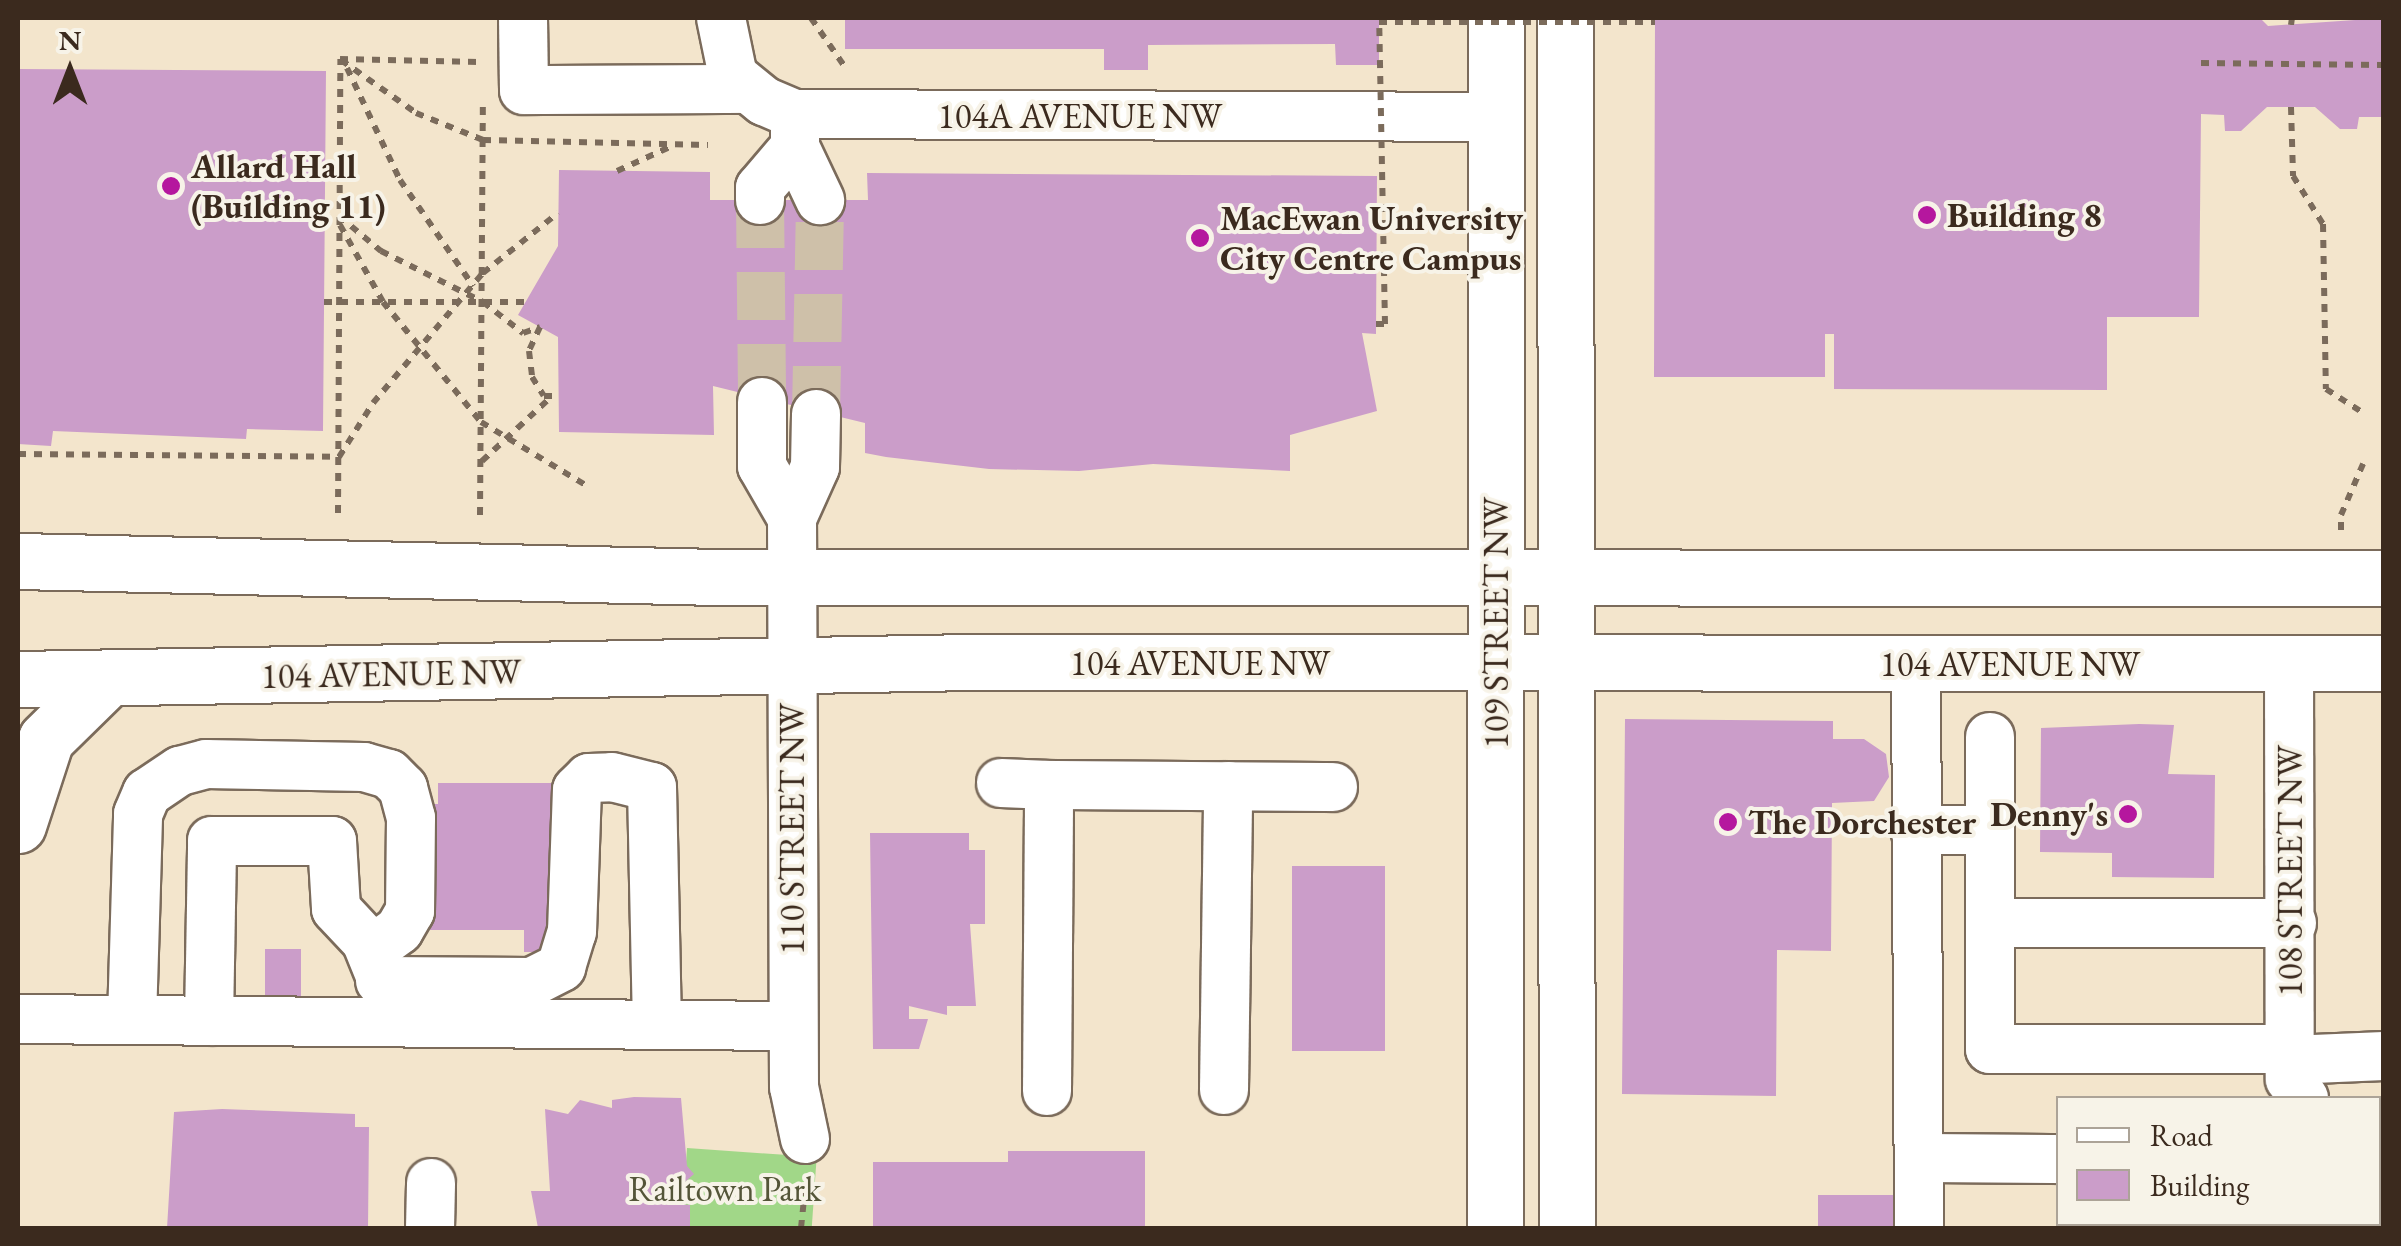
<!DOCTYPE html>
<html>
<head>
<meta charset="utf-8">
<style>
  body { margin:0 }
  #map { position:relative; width:2401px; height:1246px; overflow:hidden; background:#f3e5cc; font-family:"EB Garamond",serif }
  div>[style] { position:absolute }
  .green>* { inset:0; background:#a1d788; transform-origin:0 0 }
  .building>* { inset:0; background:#cb9dc9; transform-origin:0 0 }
  .minor-tunnel>* { height:48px; margin-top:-24px; transform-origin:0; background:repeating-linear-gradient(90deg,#cec0a9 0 48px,transparent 0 72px) }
  .path>* { height:6px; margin-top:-3px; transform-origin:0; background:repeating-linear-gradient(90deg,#7b6b5b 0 8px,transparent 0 16px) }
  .roads { filter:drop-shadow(2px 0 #7b6b5b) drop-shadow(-2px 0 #7b6b5b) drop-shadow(0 2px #7b6b5b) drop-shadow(0 -2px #7b6b5b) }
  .minor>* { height:48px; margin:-24px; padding:0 24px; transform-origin:24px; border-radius:24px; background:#fff }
  .major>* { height:55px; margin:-27.5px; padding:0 27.5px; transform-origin:27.5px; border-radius:27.5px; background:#fff }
  .path-bridge>* { height:6px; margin-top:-3px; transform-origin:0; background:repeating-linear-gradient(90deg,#7b6b5b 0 8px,transparent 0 16px) }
  .dots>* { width:28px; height:28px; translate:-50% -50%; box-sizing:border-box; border:5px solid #f7f3e8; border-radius:50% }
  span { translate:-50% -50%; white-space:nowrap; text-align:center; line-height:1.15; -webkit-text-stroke:8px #f7f3e8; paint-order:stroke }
  .street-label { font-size:35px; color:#3b2a1e }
  .poi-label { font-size:35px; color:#3b2a1e; font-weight:700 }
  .left { translate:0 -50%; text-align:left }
  .right { translate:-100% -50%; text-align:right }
  .park-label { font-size:35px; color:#545538 }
  .frame { position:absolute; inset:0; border:20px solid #3b2a1e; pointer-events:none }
  .legend { position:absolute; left:2056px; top:1096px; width:325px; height:130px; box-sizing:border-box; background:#f7f3e8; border:2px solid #aca397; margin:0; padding:12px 18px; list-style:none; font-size:30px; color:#3b2a1e }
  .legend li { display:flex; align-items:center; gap:20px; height:50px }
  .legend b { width:50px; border:2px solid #aca397 }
  .north { position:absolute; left:20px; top:20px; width:100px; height:100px; -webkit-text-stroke:8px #f7f3e8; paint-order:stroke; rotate:0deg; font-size:28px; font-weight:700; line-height:40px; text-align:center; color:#3b2a1e }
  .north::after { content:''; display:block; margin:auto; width:35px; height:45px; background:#3b2a1e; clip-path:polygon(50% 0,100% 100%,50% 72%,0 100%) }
</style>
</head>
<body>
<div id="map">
  <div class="green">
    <i style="left:687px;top:1148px;width:130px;height:80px;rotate:4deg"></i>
  </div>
  <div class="building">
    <i style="clip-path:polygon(1379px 18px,1379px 65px,1336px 65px,1335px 44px,1148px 45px,1148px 70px,1104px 70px,1104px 49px,845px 49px,845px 19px,851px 18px)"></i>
    <i style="clip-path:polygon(1655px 18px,2260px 18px,2268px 26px,2384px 18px,2384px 117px,2359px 117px,2357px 129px,2340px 129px,2315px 107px,2267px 107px,2241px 131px,2225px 131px,2224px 115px,2201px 114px,2199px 317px,2107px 317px,2107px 390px,1834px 389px,1834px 334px,1825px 334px,1825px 377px,1654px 377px)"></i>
    <i style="clip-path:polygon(18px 69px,326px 71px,323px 431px,247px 429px,246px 439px,53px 431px,51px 446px,18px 444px)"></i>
    <i style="clip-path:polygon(559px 170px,710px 172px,710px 200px,868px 200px,867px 173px,1377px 176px,1376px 334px,1362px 333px,1377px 411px,1290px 435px,1290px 471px,1153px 464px,1079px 471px,989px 469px,886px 457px,865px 453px,865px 423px,713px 386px,714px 435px,559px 432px,558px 337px,518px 315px,558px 246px)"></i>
    <i style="clip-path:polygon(1625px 719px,1833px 721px,1833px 739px,1864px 739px,1886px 754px,1889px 777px,1874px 801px,1832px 803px,1831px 951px,1777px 950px,1776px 1096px,1622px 1094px)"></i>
    <i style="clip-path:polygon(2139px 724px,2174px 725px,2168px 774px,2215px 775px,2214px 878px,2112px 877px,2112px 853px,2040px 852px,2041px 728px)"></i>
    <i style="clip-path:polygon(438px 783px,556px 783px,555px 952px,524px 952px,524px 930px,427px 930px,428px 804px,438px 804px)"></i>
    <i style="clip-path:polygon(870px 833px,969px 833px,969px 850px,985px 850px,985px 924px,970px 924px,976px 1006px,947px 1006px,947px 1015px,909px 1006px,909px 1019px,928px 1019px,919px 1049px,873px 1049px)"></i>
    <i style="left:1292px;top:866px;width:93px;height:185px"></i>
    <i style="left:265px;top:949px;width:36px;height:49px"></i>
    <i style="clip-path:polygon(634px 1097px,681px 1098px,687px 1166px,694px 1174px,677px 1189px,677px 1204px,690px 1205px,690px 1228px,538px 1228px,531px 1191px,550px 1191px,545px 1109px,568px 1114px,580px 1100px,612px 1108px,612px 1100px)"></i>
    <i style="clip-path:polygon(222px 1109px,355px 1114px,355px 1127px,369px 1127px,368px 1228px,167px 1228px,174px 1112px)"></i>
    <i style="clip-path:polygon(1008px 1151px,1145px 1151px,1145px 1228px,873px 1228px,873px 1162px,1008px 1162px)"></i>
    <i style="left:1818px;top:1195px;width:77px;height:33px"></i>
    <i style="left:2174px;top:1224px;width:39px;height:4px"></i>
  </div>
  <div class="minor-tunnel">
    <i style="left:760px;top:200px;width:202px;rotate:89.4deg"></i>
    <i style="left:816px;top:414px;width:214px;rotate:-88.9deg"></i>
  </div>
  <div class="path">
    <i style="left:811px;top:18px;width:63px;rotate:55.3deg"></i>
    <i style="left:2291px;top:25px;width:7px;rotate:-82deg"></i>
    <i style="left:341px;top:60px;width:92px;rotate:35.2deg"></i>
    <i style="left:416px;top:113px;width:72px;rotate:21.9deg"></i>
    <i style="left:483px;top:140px;width:225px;rotate:1.3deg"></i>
    <i style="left:2201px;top:63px;width:183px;rotate:0.6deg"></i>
    <i style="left:347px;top:68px;width:124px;rotate:64.7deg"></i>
    <i style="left:400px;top:180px;width:129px;rotate:55.4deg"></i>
    <i style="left:2291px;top:107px;width:69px;rotate:88.3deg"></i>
    <i style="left:2293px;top:176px;width:57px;rotate:58deg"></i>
    <i style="left:2323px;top:224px;width:165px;rotate:89deg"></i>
    <i style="left:2326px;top:389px;width:43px;rotate:32.6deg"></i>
    <i style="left:617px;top:171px;width:58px;rotate:-24.4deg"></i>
    <i style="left:339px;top:216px;width:55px;rotate:39.8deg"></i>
    <i style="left:381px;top:251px;width:114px;rotate:26.6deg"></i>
    <i style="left:483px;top:302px;width:51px;rotate:37.8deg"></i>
    <i style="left:523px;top:333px;width:18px;rotate:-19deg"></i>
    <i style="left:540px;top:327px;width:26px;rotate:115deg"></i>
    <i style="left:529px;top:351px;width:26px;rotate:83deg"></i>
    <i style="left:532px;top:377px;width:22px;rotate:58deg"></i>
    <i style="left:544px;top:396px;width:15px"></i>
    <i style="left:340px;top:225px;width:88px;rotate:60.8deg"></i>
    <i style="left:383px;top:302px;width:155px;rotate:50.8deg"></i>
    <i style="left:481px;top:422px;width:124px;rotate:31.1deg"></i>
    <i style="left:18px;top:454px;width:321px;rotate:0.5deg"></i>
    <i style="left:339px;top:457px;width:64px;rotate:-57.8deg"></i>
    <i style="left:373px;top:403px;width:170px;rotate:-49.8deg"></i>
    <i style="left:483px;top:273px;width:96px;rotate:-38.7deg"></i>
    <i style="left:482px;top:461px;width:91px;rotate:-42.8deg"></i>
    <i style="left:338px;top:513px;width:454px;rotate:-89.7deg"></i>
    <i style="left:340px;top:59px;width:139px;rotate:1.2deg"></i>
    <i style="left:480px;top:515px;width:408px;rotate:-89.6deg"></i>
    <i style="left:2341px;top:530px;width:15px;rotate:-90deg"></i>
    <i style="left:2341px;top:515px;width:56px;rotate:-66.7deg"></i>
    <i style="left:801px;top:1228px;width:48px;rotate:-84.1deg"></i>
  </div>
  <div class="roads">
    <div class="minor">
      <i style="left:523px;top:18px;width:72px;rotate:89.2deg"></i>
      <i style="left:524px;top:90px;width:222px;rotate:-0.3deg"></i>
      <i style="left:721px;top:18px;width:59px;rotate:78.3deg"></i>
      <i style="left:733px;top:76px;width:40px;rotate:39deg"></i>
      <i style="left:764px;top:101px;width:34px;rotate:23deg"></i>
      <i style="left:795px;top:114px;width:703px;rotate:0.24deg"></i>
      <i style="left:795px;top:114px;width:33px;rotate:90deg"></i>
      <i style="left:795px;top:147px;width:59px;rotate:64.7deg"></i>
      <i style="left:760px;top:200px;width:12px;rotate:-90deg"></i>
      <i style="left:760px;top:188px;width:54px;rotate:-49.5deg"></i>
      <i style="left:762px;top:402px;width:64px;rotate:90deg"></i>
      <i style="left:762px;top:466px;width:60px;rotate:60deg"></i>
      <i style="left:2289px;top:663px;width:416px;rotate:89.9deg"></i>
      <i style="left:2290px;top:1079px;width:24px;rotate:54deg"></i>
      <i style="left:1916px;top:664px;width:564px;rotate:89.7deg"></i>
      <i style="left:1990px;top:737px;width:93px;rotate:90deg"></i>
      <i style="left:1001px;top:783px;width:48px;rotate:2.4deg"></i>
      <i style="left:1915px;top:830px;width:75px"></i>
      <i style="left:1990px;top:830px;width:219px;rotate:90deg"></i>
      <i style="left:1990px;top:1049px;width:300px"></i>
      <i style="left:1990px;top:923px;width:302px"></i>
      <i style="left:380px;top:981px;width:152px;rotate:0.4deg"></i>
      <i style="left:532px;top:982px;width:33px;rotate:-27deg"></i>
      <i style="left:561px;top:967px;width:37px;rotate:-73deg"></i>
      <i style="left:572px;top:932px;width:142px;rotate:-88deg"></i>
      <i style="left:577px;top:790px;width:17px;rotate:-45deg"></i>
      <i style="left:589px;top:778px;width:23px;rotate:-2deg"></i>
      <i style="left:612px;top:777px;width:41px;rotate:14deg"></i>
      <i style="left:652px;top:787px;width:234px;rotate:88.8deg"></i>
      <i style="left:18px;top:1019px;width:775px;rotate:0.52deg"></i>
      <i style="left:132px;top:1020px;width:206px;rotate:-88.3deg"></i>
      <i style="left:138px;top:814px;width:23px;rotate:-67deg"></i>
      <i style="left:147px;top:793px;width:40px;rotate:-34deg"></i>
      <i style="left:180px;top:771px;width:27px;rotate:-15deg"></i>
      <i style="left:206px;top:764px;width:158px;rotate:1.1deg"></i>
      <i style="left:364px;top:767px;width:26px;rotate:16deg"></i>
      <i style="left:389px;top:774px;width:20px;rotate:45deg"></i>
      <i style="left:403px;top:788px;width:31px;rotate:75deg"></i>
      <i style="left:411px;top:818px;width:93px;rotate:90.6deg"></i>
      <i style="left:410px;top:911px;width:22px;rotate:120deg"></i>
      <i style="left:399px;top:930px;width:34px;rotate:144deg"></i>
      <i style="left:209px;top:1021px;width:180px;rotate:-89deg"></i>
      <i style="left:212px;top:841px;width:120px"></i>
      <i style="left:332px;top:841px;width:68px;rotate:86.6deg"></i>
      <i style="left:336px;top:909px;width:44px;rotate:46.8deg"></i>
      <i style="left:366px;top:941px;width:38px;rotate:68deg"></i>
      <i style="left:2290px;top:1060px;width:94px;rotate:-2.4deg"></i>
      <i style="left:1224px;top:1090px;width:304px;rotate:-89.2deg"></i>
      <i style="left:1047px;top:1091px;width:306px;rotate:-89.6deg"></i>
      <i style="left:1049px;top:785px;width:284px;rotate:0.4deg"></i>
      <i style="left:805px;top:1139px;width:53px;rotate:-101.9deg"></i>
      <i style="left:794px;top:1087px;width:569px;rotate:-90.2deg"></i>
      <i style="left:792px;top:518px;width:56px;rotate:-65.7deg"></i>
      <i style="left:815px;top:467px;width:53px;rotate:-88.9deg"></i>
      <i style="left:1920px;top:1158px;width:138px;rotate:0.4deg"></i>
      <i style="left:2319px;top:1224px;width:4px;rotate:90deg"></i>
      <i style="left:430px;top:1228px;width:45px;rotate:-88.7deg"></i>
      <i style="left:2259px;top:1228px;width:4px;rotate:-90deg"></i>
    </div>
    <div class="major">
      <i style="left:1565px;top:18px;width:1210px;rotate:89.91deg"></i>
      <i style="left:18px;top:561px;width:698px;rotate:1.31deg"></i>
      <i style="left:716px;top:577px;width:1668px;rotate:0.03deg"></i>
      <i style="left:18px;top:679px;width:957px;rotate:-1.02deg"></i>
      <i style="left:975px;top:662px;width:1409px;rotate:0.04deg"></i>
      <i style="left:18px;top:825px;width:90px;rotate:-72deg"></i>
      <i style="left:46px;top:739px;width:84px;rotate:-44.5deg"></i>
      <i style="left:1495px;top:1228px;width:1210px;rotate:-89.95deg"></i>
    </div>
  </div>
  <div class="path-bridge">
    <i style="left:324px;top:302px;width:200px"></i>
    <i style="left:1376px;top:324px;width:9px"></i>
    <i style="left:1385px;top:324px;width:302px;rotate:-91.1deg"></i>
    <i style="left:1379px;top:22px;width:276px"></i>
  </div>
  <div class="dots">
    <i style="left:171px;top:186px;background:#b5179e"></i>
    <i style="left:1927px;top:215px;background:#b5179e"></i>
    <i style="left:1200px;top:238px;background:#b5179e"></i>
    <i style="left:2128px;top:814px;background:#b5179e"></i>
    <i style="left:1728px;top:822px;background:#b5179e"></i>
  </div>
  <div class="street-label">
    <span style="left:1080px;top:116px">104A AVENUE NW</span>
    <span style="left:1496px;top:623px;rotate:-90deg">109 STREET NW</span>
    <span style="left:1200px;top:663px">104 AVENUE NW</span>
    <span style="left:2010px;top:664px">104 AVENUE NW</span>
    <span style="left:391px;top:674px;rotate:-1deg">104 AVENUE NW</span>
    <span style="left:792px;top:829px;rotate:-90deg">110 STREET NW</span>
    <span style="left:2290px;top:871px;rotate:-90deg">108 STREET NW</span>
  </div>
  <div class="poi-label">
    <span class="left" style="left:191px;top:186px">Allard Hall<br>(Building 11)</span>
    <span class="left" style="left:1947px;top:215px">Building 8</span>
    <span class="left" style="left:1220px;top:238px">MacEwan University<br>City Centre Campus</span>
    <span class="right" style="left:2108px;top:814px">Denny's</span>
    <span class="left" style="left:1748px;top:822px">The Dorchester</span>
  </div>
  <div class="park-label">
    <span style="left:725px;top:1189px">Railtown Park</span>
  </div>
  <div class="frame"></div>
  <ul class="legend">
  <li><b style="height:12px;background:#fff"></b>Road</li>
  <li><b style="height:28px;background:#cb9dc9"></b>Building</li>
  </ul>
  <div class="north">N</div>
</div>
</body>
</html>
